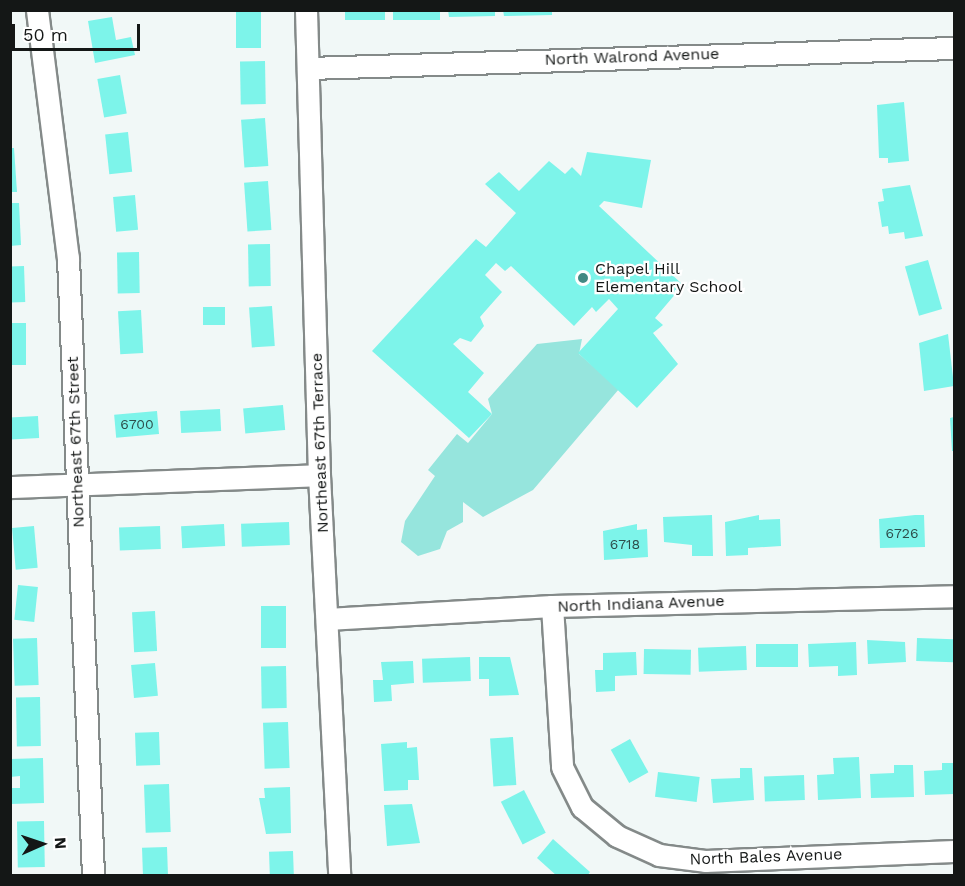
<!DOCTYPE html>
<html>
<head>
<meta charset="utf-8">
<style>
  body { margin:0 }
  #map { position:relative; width:965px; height:886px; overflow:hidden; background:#f1f8f7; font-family:"Work Sans",sans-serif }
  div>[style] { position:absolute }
  .green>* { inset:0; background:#96e5dd }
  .building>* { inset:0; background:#7df4ea; transform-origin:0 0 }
  .roads { filter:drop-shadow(2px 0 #848a89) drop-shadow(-2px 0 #848a89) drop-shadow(0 2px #848a89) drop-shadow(0 -2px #848a89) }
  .minor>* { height:21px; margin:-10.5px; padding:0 10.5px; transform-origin:10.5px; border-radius:10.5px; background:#fff }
  .dots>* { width:16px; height:16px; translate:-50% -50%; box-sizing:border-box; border:3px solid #fff; border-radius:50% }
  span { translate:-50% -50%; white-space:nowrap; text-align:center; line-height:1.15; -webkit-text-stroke:4.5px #fff; paint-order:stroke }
  .number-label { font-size:14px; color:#2e4e4b }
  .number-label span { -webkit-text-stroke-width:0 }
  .street-label { font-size:16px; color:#141716 }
  .poi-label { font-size:16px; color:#141716 }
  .left { translate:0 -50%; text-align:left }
  .frame { position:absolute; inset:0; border:12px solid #141716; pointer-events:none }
  .north { position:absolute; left:12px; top:814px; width:60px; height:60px; -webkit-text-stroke:4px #fff; paint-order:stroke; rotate:87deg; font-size:16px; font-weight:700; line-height:24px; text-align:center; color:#141716 }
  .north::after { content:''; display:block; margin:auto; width:21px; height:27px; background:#141716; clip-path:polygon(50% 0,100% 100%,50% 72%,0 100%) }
  .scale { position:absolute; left:12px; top:24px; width:128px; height:27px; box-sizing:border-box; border:3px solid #141716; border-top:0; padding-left:8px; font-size:18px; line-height:21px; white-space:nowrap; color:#141716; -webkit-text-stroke:4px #fff; paint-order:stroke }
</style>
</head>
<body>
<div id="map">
  <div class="green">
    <i style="clip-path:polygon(582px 339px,579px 354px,619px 389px,533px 490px,483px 517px,463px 502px,463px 522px,447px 531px,440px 549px,418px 556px,401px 542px,405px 521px,435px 476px,428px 470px,457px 434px,468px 443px,492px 414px,488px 399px,537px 344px)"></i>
  </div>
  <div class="building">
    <i style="left:236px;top:10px;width:25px;height:38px"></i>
    <i style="left:345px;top:10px;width:40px;height:10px"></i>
    <i style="left:393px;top:10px;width:47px;height:10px"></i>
    <i style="clip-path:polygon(448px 10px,495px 10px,495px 16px,449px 17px)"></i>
    <i style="clip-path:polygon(503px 10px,552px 10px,552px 15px,504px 16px)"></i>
    <i style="clip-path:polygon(112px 17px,116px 40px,131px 37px,135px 55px,95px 63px,88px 21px)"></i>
    <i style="left:265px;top:61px;width:43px;height:25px;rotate:89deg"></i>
    <i style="left:120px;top:75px;width:39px;height:23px;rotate:80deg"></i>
    <i style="clip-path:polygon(904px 102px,909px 161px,888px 163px,888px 158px,879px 158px,877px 105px)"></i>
    <i style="left:265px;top:118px;width:48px;height:24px;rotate:86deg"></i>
    <i style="left:128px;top:132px;width:40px;height:23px;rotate:84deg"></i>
    <i style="clip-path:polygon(10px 148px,14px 148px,17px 192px,10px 192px)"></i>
    <i style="clip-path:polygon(587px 152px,651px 160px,642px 208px,604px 201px,599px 206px,683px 285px,655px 318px,663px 325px,653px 333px,678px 364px,637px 408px,578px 353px,618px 309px,609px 299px,596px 312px,592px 307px,574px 326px,511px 266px,505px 271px,496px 263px,485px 275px,502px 292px,480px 317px,484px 326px,471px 342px,460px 338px,453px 344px,484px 373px,468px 392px,492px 414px,469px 438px,372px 351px,476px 239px,486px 247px,516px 213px,485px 184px,499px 172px,519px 191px,549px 161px,565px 174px,572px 167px,581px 176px)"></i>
    <i style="left:268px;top:181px;width:49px;height:24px;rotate:86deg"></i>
    <i style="clip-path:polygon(910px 185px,923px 236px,905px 239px,904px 232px,889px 234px,888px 226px,882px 227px,878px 202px,884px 201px,882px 189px)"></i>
    <i style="left:135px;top:195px;width:35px;height:22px;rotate:85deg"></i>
    <i style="clip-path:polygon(10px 203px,19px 203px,21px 245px,10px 246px)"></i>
    <i style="left:270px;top:244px;width:42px;height:22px;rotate:89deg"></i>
    <i style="left:139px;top:252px;width:41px;height:22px;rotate:89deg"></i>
    <i style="left:928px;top:260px;width:51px;height:24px;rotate:74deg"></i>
    <i style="left:24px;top:266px;width:36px;height:14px;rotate:88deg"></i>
    <i style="left:272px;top:306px;width:40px;height:23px;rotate:86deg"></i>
    <i style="left:203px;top:307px;width:22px;height:18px"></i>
    <i style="left:141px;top:310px;width:43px;height:23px;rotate:87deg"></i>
    <i style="left:10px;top:323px;width:16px;height:42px"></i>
    <i style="clip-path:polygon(948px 334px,954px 386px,924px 391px,919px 343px)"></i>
    <i style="left:283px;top:405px;width:25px;height:40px;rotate:85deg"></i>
    <i style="left:220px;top:409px;width:22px;height:40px;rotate:87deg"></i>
    <i style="left:157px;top:411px;width:23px;height:43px;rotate:85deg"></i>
    <i style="left:38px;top:416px;width:22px;height:28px;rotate:87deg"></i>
    <i style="clip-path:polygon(954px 417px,954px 451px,952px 451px,950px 418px)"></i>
    <i style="clip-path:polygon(712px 515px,713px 556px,692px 556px,692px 545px,664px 542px,663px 517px)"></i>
    <i style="clip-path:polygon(759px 515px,759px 520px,780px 519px,781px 546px,748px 548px,748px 555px,726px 556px,725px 522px)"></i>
    <i style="clip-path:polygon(915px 515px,924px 515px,925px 547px,880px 548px,879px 519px)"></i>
    <i style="left:289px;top:522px;width:23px;height:48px;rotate:88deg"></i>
    <i style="left:224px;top:524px;width:22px;height:43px;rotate:87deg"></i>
    <i style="clip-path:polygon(637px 524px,637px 530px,647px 529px,648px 557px,604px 560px,603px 531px)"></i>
    <i style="left:34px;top:526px;width:42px;height:22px;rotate:85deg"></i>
    <i style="left:160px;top:526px;width:23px;height:41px;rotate:88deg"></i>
    <i style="left:18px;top:585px;width:20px;height:35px;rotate:6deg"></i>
    <i style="left:286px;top:606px;width:42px;height:25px;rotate:90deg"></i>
    <i style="left:155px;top:611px;width:40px;height:23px;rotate:87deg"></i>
    <i style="left:37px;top:638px;width:47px;height:24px;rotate:88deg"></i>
    <i style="left:917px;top:638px;width:37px;height:23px;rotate:2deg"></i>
    <i style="clip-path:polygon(867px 640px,905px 642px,906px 662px,868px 664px)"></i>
    <i style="clip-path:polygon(856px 642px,857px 675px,838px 676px,838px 666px,809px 667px,808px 644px)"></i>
    <i style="left:798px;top:644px;width:23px;height:42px;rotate:90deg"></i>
    <i style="left:746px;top:646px;width:24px;height:48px;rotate:88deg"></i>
    <i style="left:644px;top:649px;width:47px;height:25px;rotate:1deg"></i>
    <i style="clip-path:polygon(636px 652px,637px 675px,615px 676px,615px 691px,596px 692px,595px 670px,603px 670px,603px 653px)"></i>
    <i style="left:470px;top:657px;width:24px;height:48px;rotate:88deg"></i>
    <i style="clip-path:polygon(479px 657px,510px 657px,519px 695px,489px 696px,489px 679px,479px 679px)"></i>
    <i style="clip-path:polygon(413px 661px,414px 683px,391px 685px,392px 701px,374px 702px,373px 680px,383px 680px,381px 662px)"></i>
    <i style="left:155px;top:663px;width:33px;height:24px;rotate:85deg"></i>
    <i style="left:286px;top:666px;width:42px;height:25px;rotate:89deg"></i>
    <i style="left:40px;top:697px;width:49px;height:24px;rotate:89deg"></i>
    <i style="left:288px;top:722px;width:46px;height:25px;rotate:88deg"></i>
    <i style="left:159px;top:732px;width:33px;height:24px;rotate:88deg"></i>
    <i style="left:513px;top:737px;width:48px;height:23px;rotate:86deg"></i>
    <i style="left:630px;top:739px;width:38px;height:22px;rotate:61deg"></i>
    <i style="clip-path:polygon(407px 742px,407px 748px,417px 747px,419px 780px,408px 780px,408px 790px,384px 791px,381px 744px)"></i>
    <i style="clip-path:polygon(859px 757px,861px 798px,818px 800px,817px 775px,834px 774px,833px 758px)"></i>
    <i style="clip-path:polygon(43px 758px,44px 803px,10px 804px,10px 788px,20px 788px,20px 776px,10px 777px,10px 759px)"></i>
    <i style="clip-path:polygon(942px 763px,954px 763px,954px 794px,925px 795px,924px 771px,942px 770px)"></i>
    <i style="clip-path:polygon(894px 765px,913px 765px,914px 797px,871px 798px,870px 774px,894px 773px)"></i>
    <i style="clip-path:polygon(740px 768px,752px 768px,754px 800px,713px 803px,711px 779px,740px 778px)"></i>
    <i style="left:658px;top:772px;width:42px;height:25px;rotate:7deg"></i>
    <i style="left:804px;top:775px;width:25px;height:40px;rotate:88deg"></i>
    <i style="left:169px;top:784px;width:48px;height:25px;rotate:88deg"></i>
    <i style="clip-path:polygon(290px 787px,291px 833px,266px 834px,259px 798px,265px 798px,264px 788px)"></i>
    <i style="left:524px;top:790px;width:48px;height:26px;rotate:63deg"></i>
    <i style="clip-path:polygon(412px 804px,420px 843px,387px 846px,384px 805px)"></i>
    <i style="left:44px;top:821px;width:46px;height:27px;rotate:89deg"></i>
    <i style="clip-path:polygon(553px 839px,590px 872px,587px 876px,557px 876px,537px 858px)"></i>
    <i style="left:167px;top:847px;width:29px;height:25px;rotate:88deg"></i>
    <i style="left:293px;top:851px;width:25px;height:24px;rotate:88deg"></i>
  </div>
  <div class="roads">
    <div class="minor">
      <i style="left:37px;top:10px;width:250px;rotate:82.9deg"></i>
      <i style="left:68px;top:258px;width:619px;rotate:87.68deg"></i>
      <i style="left:306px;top:10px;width:465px;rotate:88.4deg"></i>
      <i style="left:319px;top:475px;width:401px;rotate:87.1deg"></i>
      <i style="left:309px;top:68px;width:645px;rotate:-1.78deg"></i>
      <i style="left:10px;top:487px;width:309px;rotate:-2.2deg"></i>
      <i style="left:552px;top:606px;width:161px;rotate:86.4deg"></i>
      <i style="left:562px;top:767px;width:45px;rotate:63.4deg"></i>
      <i style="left:582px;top:807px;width:45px;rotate:39.6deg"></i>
      <i style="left:617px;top:836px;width:46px;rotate:24.3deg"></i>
      <i style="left:659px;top:855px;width:46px;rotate:7.4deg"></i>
      <i style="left:705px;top:861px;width:249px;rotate:-2.3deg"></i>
      <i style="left:327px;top:619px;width:225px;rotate:-3.3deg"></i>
      <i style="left:552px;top:606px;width:402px;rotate:-1.4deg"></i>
    </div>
  </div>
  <div class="dots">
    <i style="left:583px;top:278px;background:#428983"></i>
  </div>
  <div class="number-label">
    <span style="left:137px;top:424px">6700</span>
    <span style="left:902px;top:533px">6726</span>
    <span style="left:625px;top:544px">6718</span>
  </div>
  <div class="street-label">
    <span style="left:632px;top:57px;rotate:-2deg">North Walrond Avenue</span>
    <span style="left:76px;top:442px;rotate:-92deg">Northeast 67th Street</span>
    <span style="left:320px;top:443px;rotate:-92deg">Northeast 67th Terrace</span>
    <span style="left:641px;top:604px;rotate:-2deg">North Indiana Avenue</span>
    <span style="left:766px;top:857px;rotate:-2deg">North Bales Avenue</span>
  </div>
  <div class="poi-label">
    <span class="left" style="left:595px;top:278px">Chapel Hill<br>Elementary School</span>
  </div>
  <div class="frame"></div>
  <div class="north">N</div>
  <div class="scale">50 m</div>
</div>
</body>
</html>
